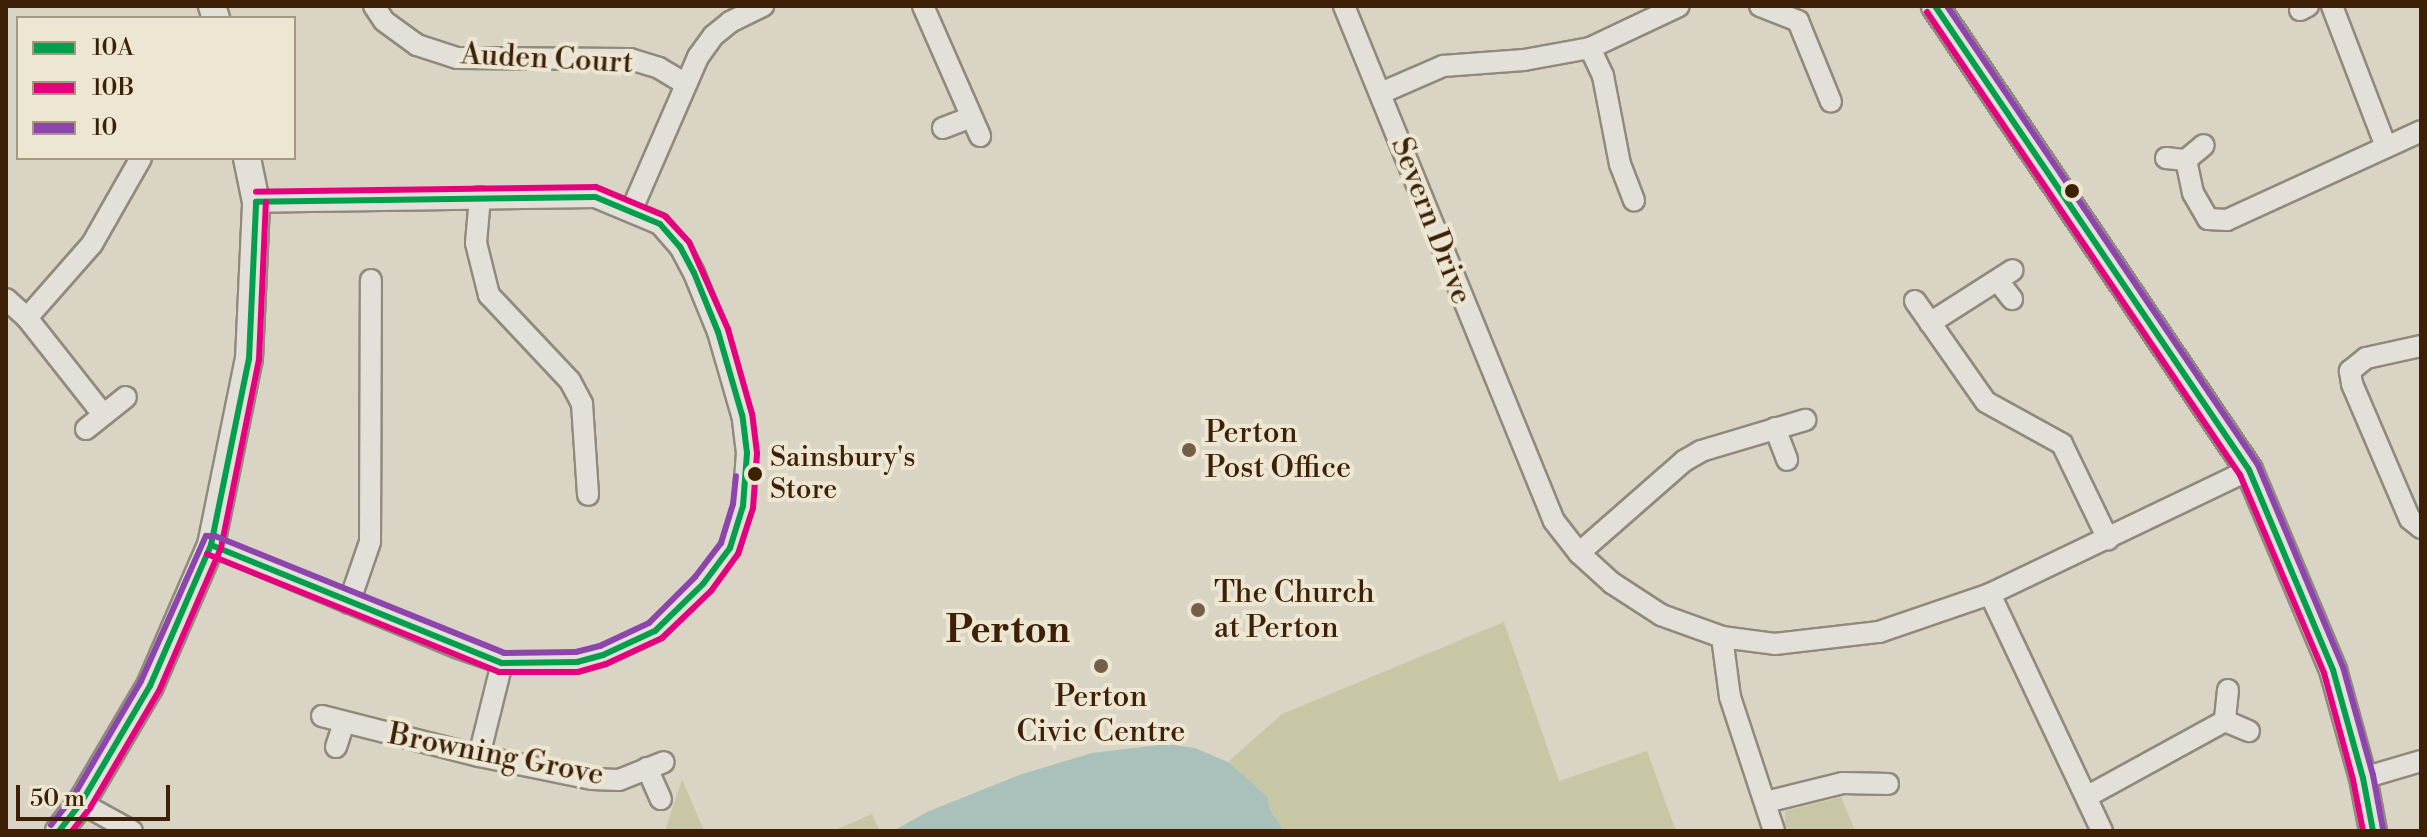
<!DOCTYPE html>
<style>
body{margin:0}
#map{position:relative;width:2427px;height:837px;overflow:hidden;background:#d9d4c4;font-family:"Libre Bodoni",serif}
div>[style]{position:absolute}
.green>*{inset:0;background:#c8c7a5}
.water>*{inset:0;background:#a9c1ba}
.roads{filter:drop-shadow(2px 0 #908a7d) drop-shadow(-2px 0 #908a7d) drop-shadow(0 2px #908a7d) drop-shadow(0 -2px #908a7d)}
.minor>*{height:20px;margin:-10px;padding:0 10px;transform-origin:10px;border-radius:10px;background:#e2e0d8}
.tertiary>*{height:26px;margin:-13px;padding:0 13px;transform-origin:13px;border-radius:13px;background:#e2e0d8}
.bus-1>*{height:6px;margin:-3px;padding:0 3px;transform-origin:3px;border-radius:3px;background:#039f4d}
.bus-2>*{height:6px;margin:-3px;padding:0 3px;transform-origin:3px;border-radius:3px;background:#e5007d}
.bus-3>*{height:6px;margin:-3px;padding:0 3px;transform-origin:3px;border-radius:3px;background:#8e44ad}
.dots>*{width:22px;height:22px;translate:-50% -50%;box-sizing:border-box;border:4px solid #ece6d3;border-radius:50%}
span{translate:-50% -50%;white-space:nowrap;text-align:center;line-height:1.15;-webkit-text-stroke:8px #ece6d3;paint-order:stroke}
.bus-label{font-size:28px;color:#3d2005}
.left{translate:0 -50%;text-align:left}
.street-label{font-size:30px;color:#3d2005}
.poi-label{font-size:30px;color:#3d2005}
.district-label{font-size:38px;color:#3d2005;font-weight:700}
.frame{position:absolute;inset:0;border:8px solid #3d2005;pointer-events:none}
.legend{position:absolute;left:16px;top:16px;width:280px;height:144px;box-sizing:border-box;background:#ece6d3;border:2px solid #a69781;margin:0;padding:10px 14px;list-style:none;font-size:24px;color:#3d2005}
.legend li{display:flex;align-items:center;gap:16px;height:40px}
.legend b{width:40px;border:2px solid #a69781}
.scale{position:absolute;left:16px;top:785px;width:154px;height:36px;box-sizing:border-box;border:4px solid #3d2005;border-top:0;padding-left:10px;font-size:24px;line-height:28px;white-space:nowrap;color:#3d2005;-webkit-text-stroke:6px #ece6d3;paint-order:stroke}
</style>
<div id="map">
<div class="green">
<div style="clip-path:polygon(1504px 622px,1559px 781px,1647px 751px,1676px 831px,1284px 831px,1269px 808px,1268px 797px,1228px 762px,1282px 714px)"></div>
<div style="clip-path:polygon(682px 779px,704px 831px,665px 831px)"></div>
<div style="clip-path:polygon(1841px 797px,1855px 831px,1785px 831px,1785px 811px)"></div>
<div style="clip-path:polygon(872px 814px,880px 831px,833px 831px)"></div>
</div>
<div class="water">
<div style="clip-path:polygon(1167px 744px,1195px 748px,1228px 762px,1268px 797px,1269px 808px,1284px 831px,893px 831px,927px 812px,1019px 775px,1092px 753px)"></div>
</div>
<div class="roads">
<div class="minor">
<div style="left:374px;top:6px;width:18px;rotate:56deg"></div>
<div style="left:384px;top:21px;width:41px;rotate:36deg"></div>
<div style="left:417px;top:45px;width:42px;rotate:18deg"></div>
<div style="left:457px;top:58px;width:173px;rotate:0.3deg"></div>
<div style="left:630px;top:59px;width:30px;rotate:17deg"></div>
<div style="left:659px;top:68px;width:29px;rotate:31deg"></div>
<div style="left:923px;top:6px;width:142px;rotate:66.3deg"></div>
<div style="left:1344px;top:6px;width:556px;rotate:67.82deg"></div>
<div style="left:1554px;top:521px;width:41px;rotate:52deg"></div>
<div style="left:1579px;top:553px;width:45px;rotate:42.3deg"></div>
<div style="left:1612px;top:583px;width:59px;rotate:33.1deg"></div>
<div style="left:1661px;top:615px;width:65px;rotate:19.8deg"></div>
<div style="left:1722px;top:637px;width:53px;rotate:7.5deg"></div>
<div style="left:1775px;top:644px;width:105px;rotate:-6.6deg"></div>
<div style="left:1879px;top:632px;width:117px;rotate:-18.9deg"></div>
<div style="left:1990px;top:594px;width:287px;rotate:-25.6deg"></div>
<div style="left:1760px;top:6px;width:41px;rotate:21.5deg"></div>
<div style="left:1798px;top:21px;width:87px;rotate:67.8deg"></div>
<div style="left:2332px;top:6px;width:151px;rotate:69deg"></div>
<div style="left:2300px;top:10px;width:9px;rotate:-27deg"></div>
<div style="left:1590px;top:48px;width:31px;rotate:65deg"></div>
<div style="left:1603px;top:76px;width:90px;rotate:79.1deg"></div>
<div style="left:1620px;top:164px;width:39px;rotate:69deg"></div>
<div style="left:1381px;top:93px;width:68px;rotate:-23.5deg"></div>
<div style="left:1443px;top:66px;width:81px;rotate:-4.2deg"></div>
<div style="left:1524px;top:60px;width:67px;rotate:-10.3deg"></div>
<div style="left:1590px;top:48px;width:98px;rotate:-25.3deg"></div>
<div style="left:943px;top:128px;width:30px;rotate:-21deg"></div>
<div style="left:2166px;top:158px;width:20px;rotate:6deg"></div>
<div style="left:2186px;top:160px;width:23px;rotate:-40deg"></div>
<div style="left:2186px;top:160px;width:34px;rotate:78deg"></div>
<div style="left:2193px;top:193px;width:30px;rotate:60deg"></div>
<div style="left:2208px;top:219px;width:19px;rotate:3deg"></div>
<div style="left:2227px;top:220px;width:213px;rotate:-24.6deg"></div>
<div style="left:480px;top:197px;width:46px;rotate:95deg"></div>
<div style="left:476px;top:243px;width:54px;rotate:76deg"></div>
<div style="left:489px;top:295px;width:118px;rotate:46.7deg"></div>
<div style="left:570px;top:381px;width:26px;rotate:62deg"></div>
<div style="left:582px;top:404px;width:91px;rotate:86.2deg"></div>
<div style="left:632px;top:209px;width:166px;rotate:-66.5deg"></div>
<div style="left:698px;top:57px;width:26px;rotate:-54deg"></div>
<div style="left:713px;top:36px;width:22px;rotate:-39deg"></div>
<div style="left:730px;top:22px;width:37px;rotate:-26deg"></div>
<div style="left:1998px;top:281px;width:23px;rotate:52deg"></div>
<div style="left:6px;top:299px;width:28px;rotate:42deg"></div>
<div style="left:27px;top:318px;width:121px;rotate:51.7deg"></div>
<div style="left:1915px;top:301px;width:123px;rotate:54.9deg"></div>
<div style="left:1986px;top:402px;width:87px;rotate:28.9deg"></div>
<div style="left:2062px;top:444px;width:106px;rotate:64.2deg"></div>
<div style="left:27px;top:318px;width:98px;rotate:-48.7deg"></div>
<div style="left:92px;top:244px;width:99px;rotate:-60.3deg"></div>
<div style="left:1930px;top:323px;width:98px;rotate:-32.6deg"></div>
<div style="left:2421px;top:346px;width:56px;rotate:167.7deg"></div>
<div style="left:2366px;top:358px;width:21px;rotate:141deg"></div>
<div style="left:2350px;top:371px;width:13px;rotate:81deg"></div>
<div style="left:2352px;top:384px;width:147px;rotate:66.8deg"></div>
<div style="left:2410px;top:519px;width:14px;rotate:39deg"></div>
<div style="left:1775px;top:428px;width:34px;rotate:69deg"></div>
<div style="left:86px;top:429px;width:51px;rotate:-38.7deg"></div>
<div style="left:211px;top:545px;width:265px;rotate:22.6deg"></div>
<div style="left:456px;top:647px;width:49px;rotate:19.2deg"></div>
<div style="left:502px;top:663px;width:75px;rotate:-0.8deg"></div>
<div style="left:577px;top:662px;width:27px;rotate:-15deg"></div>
<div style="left:603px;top:655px;width:57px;rotate:-24.8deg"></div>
<div style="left:655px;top:631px;width:67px;rotate:-44.4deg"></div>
<div style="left:703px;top:584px;width:45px;rotate:-53.1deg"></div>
<div style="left:730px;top:548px;width:44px;rotate:-72.8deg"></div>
<div style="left:743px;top:506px;width:53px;rotate:-85.7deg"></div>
<div style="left:747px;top:453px;width:38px;rotate:-97deg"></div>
<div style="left:742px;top:415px;width:86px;rotate:-106.1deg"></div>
<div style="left:718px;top:332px;width:64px;rotate:-112.1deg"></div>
<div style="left:694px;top:273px;width:30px;rotate:-118deg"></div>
<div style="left:680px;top:247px;width:30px;rotate:-131deg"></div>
<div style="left:660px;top:224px;width:70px;rotate:-157.4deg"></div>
<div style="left:595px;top:197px;width:339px;rotate:179.2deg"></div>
<div style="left:1579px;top:553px;width:140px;rotate:-41.2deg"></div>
<div style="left:1684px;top:461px;width:20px;rotate:-30deg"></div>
<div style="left:1701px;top:451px;width:109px;rotate:-16.6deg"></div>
<div style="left:1990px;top:594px;width:262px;rotate:64.7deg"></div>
<div style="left:349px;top:603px;width:65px;rotate:-71deg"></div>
<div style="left:370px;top:542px;width:262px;rotate:-89.8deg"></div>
<div style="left:1722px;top:637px;width:61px;rotate:82.4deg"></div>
<div style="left:1730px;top:697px;width:141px;rotate:71.8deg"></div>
<div style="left:2228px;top:690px;width:31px;rotate:96deg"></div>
<div style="left:2225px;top:721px;width:26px;rotate:23deg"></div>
<div style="left:322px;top:716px;width:162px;rotate:14.3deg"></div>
<div style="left:479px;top:756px;width:115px;rotate:11.5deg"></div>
<div style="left:592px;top:779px;width:27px;rotate:2deg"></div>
<div style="left:619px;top:780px;width:48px;rotate:-21.8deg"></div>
<div style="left:336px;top:747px;width:25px;rotate:-72deg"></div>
<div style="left:479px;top:756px;width:96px;rotate:-76.1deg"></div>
<div style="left:647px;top:768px;width:34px;rotate:66deg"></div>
<div style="left:2363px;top:778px;width:60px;rotate:-16.3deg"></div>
<div style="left:2088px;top:796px;width:156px;rotate:-28.7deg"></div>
<div style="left:1766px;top:802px;width:79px;rotate:-13.9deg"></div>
<div style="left:1843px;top:783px;width:45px;rotate:1.3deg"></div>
<div style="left:81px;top:803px;width:58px;rotate:28.8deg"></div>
</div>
<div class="tertiary">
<div style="left:212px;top:6px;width:13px;rotate:72deg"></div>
<div style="left:1935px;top:6px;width:560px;rotate:55.91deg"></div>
<div style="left:2249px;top:470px;width:217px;rotate:67.2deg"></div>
<div style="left:2333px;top:670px;width:112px;rotate:74.5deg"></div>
<div style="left:2363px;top:778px;width:54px;rotate:79.3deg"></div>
<div style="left:59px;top:831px;width:36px;rotate:-52deg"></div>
<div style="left:81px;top:803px;width:136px;rotate:-59.5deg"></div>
<div style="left:150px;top:686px;width:154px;rotate:-66.6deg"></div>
<div style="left:211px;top:545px;width:190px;rotate:-78.5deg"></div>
<div style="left:249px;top:359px;width:157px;rotate:-87.4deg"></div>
<div style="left:256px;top:202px;width:45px;rotate:-101.6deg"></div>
</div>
</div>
<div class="bus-1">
<div style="left:1935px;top:6px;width:560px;rotate:55.91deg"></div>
<div style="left:2249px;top:470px;width:217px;rotate:67.2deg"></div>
<div style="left:2333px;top:670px;width:112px;rotate:74.5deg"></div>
<div style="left:2363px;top:778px;width:54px;rotate:79.3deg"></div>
<div style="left:211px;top:545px;width:314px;rotate:22.1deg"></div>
<div style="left:502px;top:663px;width:75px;rotate:-0.8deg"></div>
<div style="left:577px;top:662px;width:27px;rotate:-15deg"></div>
<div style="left:603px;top:655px;width:57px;rotate:-24.8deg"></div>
<div style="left:655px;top:631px;width:67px;rotate:-44.4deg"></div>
<div style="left:703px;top:584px;width:45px;rotate:-53.1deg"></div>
<div style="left:730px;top:548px;width:44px;rotate:-72.8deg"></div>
<div style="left:743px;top:506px;width:53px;rotate:-85.7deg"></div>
<div style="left:747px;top:453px;width:38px;rotate:-97deg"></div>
<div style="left:742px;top:415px;width:86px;rotate:-106.1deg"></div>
<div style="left:718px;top:332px;width:64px;rotate:-112.1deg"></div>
<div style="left:694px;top:273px;width:30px;rotate:-118deg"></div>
<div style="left:680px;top:247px;width:30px;rotate:-131deg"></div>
<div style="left:660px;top:224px;width:70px;rotate:-157.4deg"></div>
<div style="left:595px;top:197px;width:339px;rotate:179.2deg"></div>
<div style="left:59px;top:831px;width:36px;rotate:-52deg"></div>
<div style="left:81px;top:803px;width:136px;rotate:-59.5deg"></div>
<div style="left:150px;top:686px;width:154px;rotate:-66.6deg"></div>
<div style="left:211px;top:545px;width:190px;rotate:-78.5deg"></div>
<div style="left:249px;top:359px;width:157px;rotate:-87.4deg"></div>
</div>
<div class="bus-2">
<div style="left:1927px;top:12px;width:559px;rotate:55.94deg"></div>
<div style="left:2240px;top:475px;width:215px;rotate:67deg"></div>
<div style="left:2324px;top:673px;width:111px;rotate:74.8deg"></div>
<div style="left:2353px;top:780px;width:52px;rotate:78.9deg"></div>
<div style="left:207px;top:554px;width:315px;rotate:22deg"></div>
<div style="left:499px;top:672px;width:79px"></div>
<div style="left:578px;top:672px;width:29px;rotate:-16deg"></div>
<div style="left:606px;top:664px;width:62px;rotate:-24.9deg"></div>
<div style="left:662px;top:638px;width:68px;rotate:-43.8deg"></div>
<div style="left:711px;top:591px;width:46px;rotate:-53.9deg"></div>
<div style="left:738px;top:554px;width:48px;rotate:-71.9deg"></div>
<div style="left:753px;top:508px;width:55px;rotate:-85.8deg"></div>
<div style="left:757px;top:453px;width:39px;rotate:-97deg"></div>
<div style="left:752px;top:414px;width:88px;rotate:-105.8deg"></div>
<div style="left:728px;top:329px;width:95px;rotate:-114.1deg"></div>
<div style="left:689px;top:242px;width:35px;rotate:-133deg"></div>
<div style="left:665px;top:216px;width:75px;rotate:-157.2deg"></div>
<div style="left:596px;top:187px;width:340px;rotate:179.2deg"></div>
<div style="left:72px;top:831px;width:29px;rotate:-52deg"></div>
<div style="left:90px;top:808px;width:136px;rotate:-59.5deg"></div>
<div style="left:159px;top:691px;width:156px;rotate:-66.6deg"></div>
<div style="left:221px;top:548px;width:192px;rotate:-78.6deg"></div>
<div style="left:259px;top:360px;width:158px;rotate:-87.5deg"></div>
</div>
<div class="bus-3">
<div style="left:1947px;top:6px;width:554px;rotate:55.88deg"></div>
<div style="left:2258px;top:465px;width:219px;rotate:67.2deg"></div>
<div style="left:2343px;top:667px;width:112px;rotate:74.5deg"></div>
<div style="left:2373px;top:775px;width:55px;rotate:79.5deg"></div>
<div style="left:51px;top:825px;width:36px;rotate:-52deg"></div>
<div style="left:73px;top:797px;width:134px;rotate:-59.6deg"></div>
<div style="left:141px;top:681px;width:159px;rotate:-65.9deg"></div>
<div style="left:206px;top:536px;width:9px"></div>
<div style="left:215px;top:536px;width:312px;rotate:22deg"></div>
<div style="left:504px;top:653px;width:72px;rotate:-0.8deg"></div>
<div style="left:576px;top:652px;width:25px;rotate:-14deg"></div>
<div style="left:600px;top:646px;width:54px;rotate:-25.1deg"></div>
<div style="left:649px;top:623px;width:65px;rotate:-45deg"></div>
<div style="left:695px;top:577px;width:43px;rotate:-52.6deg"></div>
<div style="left:721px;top:543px;width:41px;rotate:-72.9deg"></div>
<div style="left:733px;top:504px;width:28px;rotate:-84deg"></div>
</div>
<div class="dots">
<div style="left:2072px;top:191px;background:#3d2005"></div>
<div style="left:1189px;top:450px;background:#745f48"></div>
<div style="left:755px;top:474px;background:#3d2005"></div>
<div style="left:1198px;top:610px;background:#745f48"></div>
<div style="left:1101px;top:666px;background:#745f48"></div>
</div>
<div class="bus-label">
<span class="left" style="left:770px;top:474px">Sainsbury's<br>Store</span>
</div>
<div class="street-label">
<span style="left:547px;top:59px;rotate:3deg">Auden Court</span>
<span style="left:1431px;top:221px;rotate:69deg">Severn Drive</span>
<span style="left:496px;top:755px;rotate:11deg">Browning Grove</span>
</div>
<div class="poi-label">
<span class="left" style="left:1205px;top:450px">Perton<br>Post Office</span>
<span class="left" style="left:1214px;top:610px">The Church<br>at Perton</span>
<span style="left:1101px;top:714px">Perton<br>Civic Centre</span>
</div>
<div class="district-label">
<span style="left:1008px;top:631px">Perton</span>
</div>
<div class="frame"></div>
<ul class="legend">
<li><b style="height:10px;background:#039f4d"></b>10A</li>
<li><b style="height:10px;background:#e5007d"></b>10B</li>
<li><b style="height:10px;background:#8e44ad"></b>10</li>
</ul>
<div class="scale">50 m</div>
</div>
